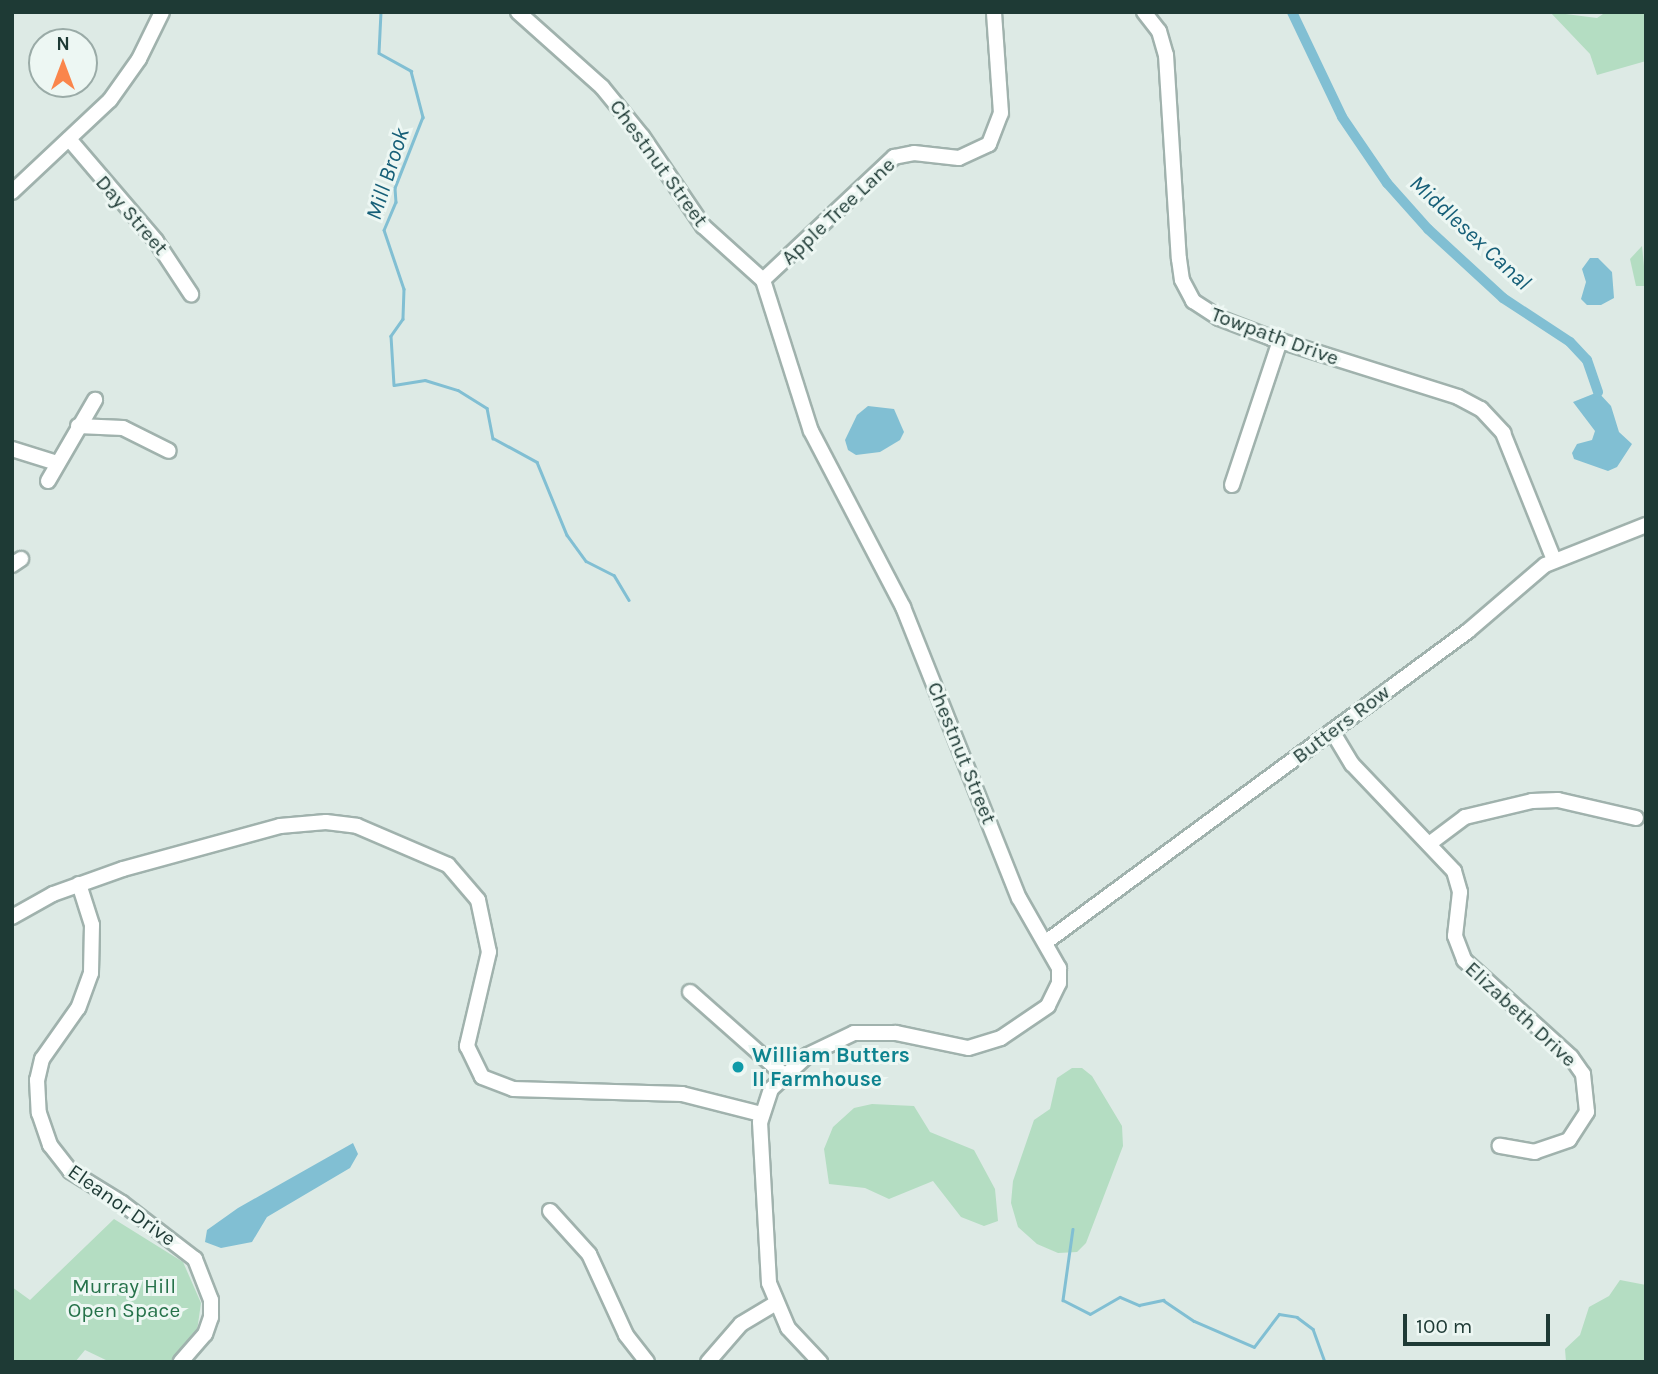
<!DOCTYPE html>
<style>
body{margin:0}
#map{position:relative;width:1658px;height:1374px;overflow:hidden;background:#ddeae5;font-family:Karla,sans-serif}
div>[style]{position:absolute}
.green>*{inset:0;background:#b4ddc2}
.water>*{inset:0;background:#81bfd3}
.stream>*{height:2.5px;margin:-1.25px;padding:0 1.25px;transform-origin:1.25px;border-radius:1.25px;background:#81bfd3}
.canal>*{height:10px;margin:-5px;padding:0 5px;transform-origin:5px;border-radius:5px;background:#81bfd3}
.roads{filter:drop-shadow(2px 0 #a0b2ad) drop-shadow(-2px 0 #a0b2ad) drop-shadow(0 2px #a0b2ad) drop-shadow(0 -2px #a0b2ad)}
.minor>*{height:14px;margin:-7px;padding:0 7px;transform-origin:7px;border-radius:7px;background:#fff}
.dots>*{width:19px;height:19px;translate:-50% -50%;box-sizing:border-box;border:4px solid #edf7f3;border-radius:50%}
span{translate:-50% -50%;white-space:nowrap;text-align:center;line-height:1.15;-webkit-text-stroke:6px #edf7f3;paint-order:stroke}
.street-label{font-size:21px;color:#1e3a35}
.culture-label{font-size:21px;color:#0d838f;font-weight:700}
.left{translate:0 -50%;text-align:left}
.park-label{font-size:21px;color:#26724a}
.water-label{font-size:23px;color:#165f78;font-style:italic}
.frame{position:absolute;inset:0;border:14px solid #1e3a35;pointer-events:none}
.north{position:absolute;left:28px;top:28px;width:70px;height:70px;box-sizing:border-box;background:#edf7f3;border:2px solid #9aaba7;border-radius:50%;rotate:0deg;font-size:19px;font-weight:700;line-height:28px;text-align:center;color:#1e3a35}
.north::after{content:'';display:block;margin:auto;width:24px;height:32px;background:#fa854b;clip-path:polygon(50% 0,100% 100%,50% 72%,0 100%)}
.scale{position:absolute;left:1403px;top:1314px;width:147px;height:32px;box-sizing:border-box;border:4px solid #1e3a35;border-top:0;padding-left:9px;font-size:21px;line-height:24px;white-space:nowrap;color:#1e3a35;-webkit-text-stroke:5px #edf7f3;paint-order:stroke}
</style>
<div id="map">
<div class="green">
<div style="clip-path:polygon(1550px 12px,1597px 18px,1606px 12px,1646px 12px,1646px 61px,1597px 75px,1590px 54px)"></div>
<div style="clip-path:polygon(1642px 246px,1646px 286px,1636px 286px,1630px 259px)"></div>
<div style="clip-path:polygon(1072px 1068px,1082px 1068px,1092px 1076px,1122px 1126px,1123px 1146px,1086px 1243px,1077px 1252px,1058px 1253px,1037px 1244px,1018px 1227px,1011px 1203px,1013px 1181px,1034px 1120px,1050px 1109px,1057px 1078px)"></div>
<div style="clip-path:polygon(872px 1104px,914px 1106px,930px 1132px,974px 1150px,995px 1189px,998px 1221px,984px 1226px,961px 1217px,933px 1181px,889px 1199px,865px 1188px,829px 1184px,824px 1149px,833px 1127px,854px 1108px)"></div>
<div style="clip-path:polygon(114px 1219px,183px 1262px,201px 1303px,197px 1331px,171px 1362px,110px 1362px,85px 1350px,75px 1362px,12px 1362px,12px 1287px,30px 1300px)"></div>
<div style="clip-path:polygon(1620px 1280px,1646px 1285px,1646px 1362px,1566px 1362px,1565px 1349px,1580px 1335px,1589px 1307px,1609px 1296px)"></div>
</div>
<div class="water">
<div style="clip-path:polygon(1590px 258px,1598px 258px,1612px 272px,1614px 298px,1601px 305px,1587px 305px,1581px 299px,1586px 282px,1582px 269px)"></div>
<div style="clip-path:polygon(1598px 392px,1611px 406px,1619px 432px,1632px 444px,1617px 467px,1608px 471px,1574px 459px,1572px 453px,1577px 444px,1592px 440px,1595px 431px,1573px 402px)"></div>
<div style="clip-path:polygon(868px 406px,894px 409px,904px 432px,900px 440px,880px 452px,856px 455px,848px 450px,845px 440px,857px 415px)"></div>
<div style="clip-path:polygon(353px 1143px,358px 1154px,350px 1168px,267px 1217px,252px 1242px,221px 1248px,205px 1242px,207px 1230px,238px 1208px)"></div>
</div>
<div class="stream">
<div style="left:381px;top:12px;width:41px;rotate:92.8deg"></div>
<div style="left:379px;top:53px;width:37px;rotate:29deg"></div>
<div style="left:411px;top:71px;width:48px;rotate:75.4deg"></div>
<div style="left:423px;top:117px;width:76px;rotate:111.5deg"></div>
<div style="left:395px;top:188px;width:14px;rotate:86deg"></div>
<div style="left:396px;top:202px;width:30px;rotate:113deg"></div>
<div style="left:384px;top:230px;width:62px;rotate:71.3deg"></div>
<div style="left:404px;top:289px;width:30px;rotate:92deg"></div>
<div style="left:403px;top:319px;width:21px;rotate:125deg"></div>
<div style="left:391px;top:336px;width:49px;rotate:86.5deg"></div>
<div style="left:394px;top:385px;width:31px;rotate:-9deg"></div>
<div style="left:425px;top:380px;width:34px;rotate:17deg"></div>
<div style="left:458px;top:390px;width:34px;rotate:32deg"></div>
<div style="left:487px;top:408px;width:31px;rotate:79deg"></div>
<div style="left:493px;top:438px;width:50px;rotate:28.6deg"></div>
<div style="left:537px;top:462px;width:79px;rotate:67.7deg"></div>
<div style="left:567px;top:535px;width:32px;rotate:54deg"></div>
<div style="left:586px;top:561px;width:31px;rotate:27deg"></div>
<div style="left:614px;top:575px;width:29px;rotate:59deg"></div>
<div style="left:1073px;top:1229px;width:72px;rotate:98deg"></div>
<div style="left:1063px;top:1300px;width:30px;rotate:27deg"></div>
<div style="left:1090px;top:1314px;width:34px;rotate:-30deg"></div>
<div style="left:1120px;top:1297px;width:21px;rotate:23deg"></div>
<div style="left:1139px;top:1305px;width:25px;rotate:-12deg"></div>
<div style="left:1163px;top:1300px;width:37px;rotate:34deg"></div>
<div style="left:1194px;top:1321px;width:65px;rotate:23.4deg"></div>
<div style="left:1254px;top:1347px;width:41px;rotate:-52.9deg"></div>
<div style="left:1279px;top:1314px;width:18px;rotate:9deg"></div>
<div style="left:1297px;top:1317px;width:20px;rotate:37deg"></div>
<div style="left:1313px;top:1329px;width:35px;rotate:70deg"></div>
</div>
<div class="canal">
<div style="left:1292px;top:12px;width:116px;rotate:64.5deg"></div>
<div style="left:1342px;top:117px;width:80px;rotate:55.7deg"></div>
<div style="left:1387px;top:183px;width:62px;rotate:48.3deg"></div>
<div style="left:1428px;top:229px;width:102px;rotate:42.6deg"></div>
<div style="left:1503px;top:298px;width:80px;rotate:33.3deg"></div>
<div style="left:1570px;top:342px;width:25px;rotate:47deg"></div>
<div style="left:1587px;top:360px;width:34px;rotate:71deg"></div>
</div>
<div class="roads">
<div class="minor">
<div style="left:518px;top:12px;width:113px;rotate:41.8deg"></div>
<div style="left:602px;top:87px;width:63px;rotate:50.8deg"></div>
<div style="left:642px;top:136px;width:109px;rotate:55.9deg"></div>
<div style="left:703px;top:226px;width:81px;rotate:42deg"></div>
<div style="left:763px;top:280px;width:158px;rotate:72.4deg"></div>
<div style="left:811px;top:431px;width:199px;rotate:62.4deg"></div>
<div style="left:903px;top:607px;width:313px;rotate:68.3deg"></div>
<div style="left:1019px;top:898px;width:81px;rotate:60.3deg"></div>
<div style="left:1059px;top:968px;width:15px;rotate:90deg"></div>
<div style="left:1059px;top:983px;width:25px;rotate:116deg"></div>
<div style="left:1048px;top:1006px;width:57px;rotate:145.8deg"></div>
<div style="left:1001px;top:1038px;width:34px;rotate:163deg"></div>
<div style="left:968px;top:1048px;width:74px;rotate:-168.2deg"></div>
<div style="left:896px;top:1033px;width:42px;rotate:180deg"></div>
<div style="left:854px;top:1033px;width:51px;rotate:154.4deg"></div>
<div style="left:808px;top:1055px;width:50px;rotate:137.4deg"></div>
<div style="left:771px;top:1089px;width:35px;rotate:108deg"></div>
<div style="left:760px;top:1122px;width:161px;rotate:86.8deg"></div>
<div style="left:769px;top:1283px;width:49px;rotate:67.1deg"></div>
<div style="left:788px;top:1328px;width:47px;rotate:46.7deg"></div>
<div style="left:1144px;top:12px;width:24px;rotate:52deg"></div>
<div style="left:1159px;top:31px;width:25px;rotate:74deg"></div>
<div style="left:1166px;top:55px;width:204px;rotate:86.4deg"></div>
<div style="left:1179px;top:259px;width:21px;rotate:82deg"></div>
<div style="left:1182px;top:280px;width:24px;rotate:62deg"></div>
<div style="left:1193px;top:301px;width:31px;rotate:33deg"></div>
<div style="left:1219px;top:318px;width:56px;rotate:21deg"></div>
<div style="left:1271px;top:338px;width:196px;rotate:17.5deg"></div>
<div style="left:1458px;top:397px;width:26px;rotate:28deg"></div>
<div style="left:1481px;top:409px;width:33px;rotate:47deg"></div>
<div style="left:1503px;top:433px;width:137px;rotate:68.1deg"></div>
<div style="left:69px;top:139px;width:134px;rotate:49.5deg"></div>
<div style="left:156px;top:241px;width:64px;rotate:56.6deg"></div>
<div style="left:12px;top:192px;width:134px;rotate:-43.2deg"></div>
<div style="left:110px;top:100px;width:50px;rotate:-54.7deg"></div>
<div style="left:139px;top:59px;width:52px;rotate:-63.9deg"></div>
<div style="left:763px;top:280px;width:180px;rotate:-43.2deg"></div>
<div style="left:894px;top:157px;width:20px;rotate:-11deg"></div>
<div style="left:914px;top:153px;width:45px;rotate:6.3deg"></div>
<div style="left:959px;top:158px;width:33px;rotate:-25deg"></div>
<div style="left:989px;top:144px;width:33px;rotate:-69deg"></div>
<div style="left:1001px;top:113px;width:101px;rotate:-94deg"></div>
<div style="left:78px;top:426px;width:45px;rotate:2.5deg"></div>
<div style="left:123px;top:428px;width:51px;rotate:26.6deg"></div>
<div style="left:12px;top:449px;width:47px;rotate:17.3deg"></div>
<div style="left:48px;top:481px;width:94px;rotate:-59.9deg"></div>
<div style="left:1232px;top:485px;width:152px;rotate:-71.6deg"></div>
<div style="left:12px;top:565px;width:11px;rotate:-34deg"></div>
<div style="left:1332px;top:731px;width:39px;rotate:59deg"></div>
<div style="left:1352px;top:764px;width:148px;rotate:46.4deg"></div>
<div style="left:1454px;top:871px;width:22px;rotate:74deg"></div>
<div style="left:1460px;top:892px;width:44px;rotate:96.5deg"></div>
<div style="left:1455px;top:936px;width:26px;rotate:69deg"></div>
<div style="left:1464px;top:960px;width:144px;rotate:42.2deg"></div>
<div style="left:1571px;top:1057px;width:21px;rotate:55deg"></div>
<div style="left:1583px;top:1074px;width:38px;rotate:84deg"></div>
<div style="left:1587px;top:1112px;width:33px;rotate:123deg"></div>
<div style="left:1569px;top:1140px;width:36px;rotate:161deg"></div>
<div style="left:1535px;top:1152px;width:36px;rotate:-170deg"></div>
<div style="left:1429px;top:844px;width:45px;rotate:-36.9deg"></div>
<div style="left:1465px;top:817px;width:69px;rotate:-13.4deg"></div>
<div style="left:1532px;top:801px;width:26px;rotate:-2deg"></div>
<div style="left:1558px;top:800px;width:80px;rotate:13deg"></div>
<div style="left:79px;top:884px;width:43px;rotate:72.4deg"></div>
<div style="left:92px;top:925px;width:48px;rotate:91.2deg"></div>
<div style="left:91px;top:973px;width:37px;rotate:110deg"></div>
<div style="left:78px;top:1008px;width:62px;rotate:125.2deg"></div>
<div style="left:42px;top:1059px;width:22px;rotate:103deg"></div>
<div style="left:37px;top:1080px;width:33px;rotate:87deg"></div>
<div style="left:39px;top:1113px;width:34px;rotate:71deg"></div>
<div style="left:50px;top:1145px;width:33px;rotate:52deg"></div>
<div style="left:70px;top:1171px;width:61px;rotate:31.6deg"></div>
<div style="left:122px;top:1203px;width:92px;rotate:37.5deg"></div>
<div style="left:195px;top:1259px;width:44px;rotate:68.7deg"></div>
<div style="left:211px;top:1300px;width:17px;rotate:90deg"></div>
<div style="left:211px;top:1317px;width:18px;rotate:109deg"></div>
<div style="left:205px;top:1334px;width:37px;rotate:131deg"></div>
<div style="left:12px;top:917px;width:47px;rotate:-29.3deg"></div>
<div style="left:53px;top:894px;width:74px;rotate:-19.7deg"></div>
<div style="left:123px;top:869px;width:163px;rotate:-15.3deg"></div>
<div style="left:280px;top:826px;width:46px;rotate:-5deg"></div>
<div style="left:326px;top:822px;width:31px;rotate:7deg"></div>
<div style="left:357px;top:826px;width:99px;rotate:23.2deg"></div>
<div style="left:448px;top:865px;width:46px;rotate:49.4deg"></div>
<div style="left:478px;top:900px;width:53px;rotate:78.1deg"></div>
<div style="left:489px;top:952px;width:97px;rotate:103.2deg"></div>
<div style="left:467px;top:1046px;width:34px;rotate:64deg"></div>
<div style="left:482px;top:1077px;width:33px;rotate:21deg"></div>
<div style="left:513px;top:1089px;width:169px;rotate:1.7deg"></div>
<div style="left:682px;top:1094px;width:81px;rotate:14.2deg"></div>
<div style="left:1046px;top:942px;width:524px;rotate:-36.39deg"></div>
<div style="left:1468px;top:631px;width:101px;rotate:-40.6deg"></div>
<div style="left:1545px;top:565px;width:109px;rotate:-21.6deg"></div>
<div style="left:690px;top:992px;width:124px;rotate:41.4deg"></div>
<div style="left:550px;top:1211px;width:58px;rotate:47.8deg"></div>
<div style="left:589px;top:1254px;width:89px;rotate:65.4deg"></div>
<div style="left:626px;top:1335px;width:34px;rotate:52deg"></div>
<div style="left:708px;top:1362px;width:50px;rotate:-49deg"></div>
<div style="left:741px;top:1324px;width:39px;rotate:-31deg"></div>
</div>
</div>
<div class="dots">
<div style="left:738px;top:1067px;background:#0f9aa8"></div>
</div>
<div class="street-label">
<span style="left:659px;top:163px;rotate:54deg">Chestnut Street</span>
<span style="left:838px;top:211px;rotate:-43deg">Apple Tree Lane</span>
<span style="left:132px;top:215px;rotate:49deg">Day Street</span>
<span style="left:1275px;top:336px;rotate:20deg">Towpath Drive</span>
<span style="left:1341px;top:724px;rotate:-37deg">Butters Row</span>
<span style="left:962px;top:753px;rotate:68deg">Chestnut Street</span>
<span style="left:1521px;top:1014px;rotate:43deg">Elizabeth Drive</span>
<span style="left:122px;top:1205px;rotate:35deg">Eleanor Drive</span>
</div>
<div class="culture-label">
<span class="left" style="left:752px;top:1067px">William Butters<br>II Farmhouse</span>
</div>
<div class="park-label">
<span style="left:124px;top:1298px">Murray Hill<br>Open Space</span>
</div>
<div class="water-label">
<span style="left:388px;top:174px;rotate:-72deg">Mill Brook</span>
<span style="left:1470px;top:233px;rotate:43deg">Middlesex Canal</span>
</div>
<div class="frame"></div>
<div class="north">N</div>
<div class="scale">100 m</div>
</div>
